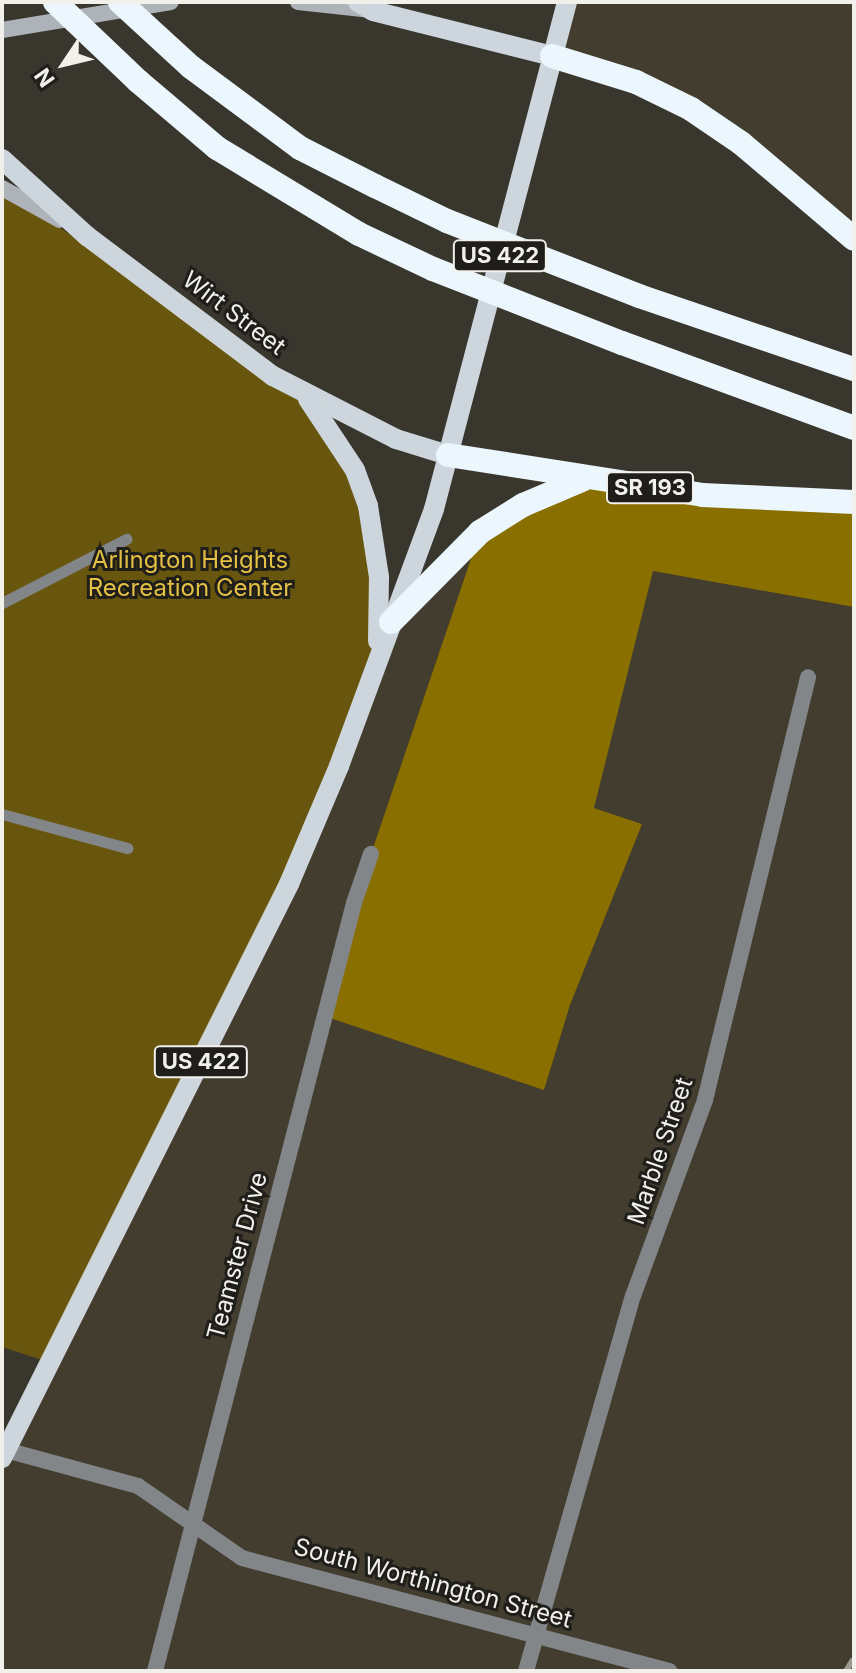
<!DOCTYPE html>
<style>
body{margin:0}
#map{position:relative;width:856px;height:1673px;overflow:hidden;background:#39362e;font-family:Inter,sans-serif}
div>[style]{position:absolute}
.built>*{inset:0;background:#423d2e}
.green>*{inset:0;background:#69560e}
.forest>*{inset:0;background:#896f00}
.lane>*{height:11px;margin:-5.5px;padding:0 5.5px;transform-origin:5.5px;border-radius:5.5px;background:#828689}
.street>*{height:16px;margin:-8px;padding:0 8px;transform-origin:8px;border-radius:8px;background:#828689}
.secondary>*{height:16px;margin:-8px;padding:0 8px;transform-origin:8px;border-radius:8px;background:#adb3b8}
.primary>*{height:20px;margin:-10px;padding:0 10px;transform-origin:10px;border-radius:10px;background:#cdd6dc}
.highway>*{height:24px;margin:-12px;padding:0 12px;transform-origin:12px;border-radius:12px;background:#ebf6fd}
.rail>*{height:6px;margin-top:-3px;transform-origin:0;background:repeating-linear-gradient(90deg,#9c9993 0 14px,transparent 0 28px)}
.highway-bridge>*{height:24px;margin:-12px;padding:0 12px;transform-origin:12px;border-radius:12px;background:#ebf6fd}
span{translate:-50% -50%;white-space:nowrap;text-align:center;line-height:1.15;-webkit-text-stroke:6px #1f1e1a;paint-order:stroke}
.shield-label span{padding:2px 6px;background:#1f1e1a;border:2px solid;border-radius:6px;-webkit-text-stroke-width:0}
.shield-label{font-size:22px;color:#f2f0eb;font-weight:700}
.street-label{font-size:24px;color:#f2f0eb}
.park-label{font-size:24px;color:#e3bf43}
.frame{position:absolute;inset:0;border:4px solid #f2f0eb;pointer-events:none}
.north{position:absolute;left:24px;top:24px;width:80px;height:80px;-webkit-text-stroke:6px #1f1e1a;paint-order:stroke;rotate:235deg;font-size:22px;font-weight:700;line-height:32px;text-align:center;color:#f2f0eb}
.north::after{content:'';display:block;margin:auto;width:28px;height:36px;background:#f2f0eb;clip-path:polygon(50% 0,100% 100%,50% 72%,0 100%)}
</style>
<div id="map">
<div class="built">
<div style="clip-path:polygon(567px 2px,854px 2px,854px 239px,741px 143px,552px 56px)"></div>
<div style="clip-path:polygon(480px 532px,371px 854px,544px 1090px,570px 1005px,641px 823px,594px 808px,653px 571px,854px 607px,854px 1660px,848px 1671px,2px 1671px,2px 1458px,378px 657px)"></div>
</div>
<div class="green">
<div style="clip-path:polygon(2px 188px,305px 396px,368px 506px,378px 657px,339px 766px,51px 1363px,2px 1347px)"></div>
</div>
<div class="forest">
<div style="clip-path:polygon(585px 480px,854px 502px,854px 607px,653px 571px,594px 808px,642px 824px,570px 1005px,544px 1090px,324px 1016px,371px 854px,480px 532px)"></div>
</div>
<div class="lane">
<div style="left:2px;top:603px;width:140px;rotate:-27.3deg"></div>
<div style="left:2px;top:814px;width:130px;rotate:15.2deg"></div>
</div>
<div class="street">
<div style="left:2px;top:1449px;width:141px;rotate:15.2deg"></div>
<div style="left:138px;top:1486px;width:126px;rotate:34.7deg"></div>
<div style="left:242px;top:1558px;width:442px;rotate:14.8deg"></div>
<div style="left:155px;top:1671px;width:793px;rotate:-75.47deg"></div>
<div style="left:354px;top:903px;width:52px;rotate:-70.9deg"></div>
<div style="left:526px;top:1671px;width:390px;rotate:-74.1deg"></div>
<div style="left:633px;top:1296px;width:209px;rotate:-69.8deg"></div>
<div style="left:705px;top:1100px;width:435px;rotate:-76.3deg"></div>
</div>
<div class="secondary">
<div style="left:298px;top:2px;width:74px;rotate:6.2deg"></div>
<div style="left:2px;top:30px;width:171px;rotate:-9.4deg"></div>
<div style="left:2px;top:188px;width:66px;rotate:28.9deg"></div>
</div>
<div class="primary">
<div style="left:358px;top:2px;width:17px;rotate:31deg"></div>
<div style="left:373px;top:11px;width:185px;rotate:14.1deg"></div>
<div style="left:2px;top:159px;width:115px;rotate:42.2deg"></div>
<div style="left:87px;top:236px;width:233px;rotate:37deg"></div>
<div style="left:273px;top:376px;width:138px;rotate:27.1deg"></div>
<div style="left:396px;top:439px;width:54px;rotate:17.1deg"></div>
<div style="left:308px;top:399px;width:85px;rotate:56.5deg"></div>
<div style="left:355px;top:470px;width:38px;rotate:70deg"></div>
<div style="left:368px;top:506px;width:72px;rotate:81.2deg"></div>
<div style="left:379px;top:577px;width:64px;rotate:90.9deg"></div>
<div style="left:2px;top:1458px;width:642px;rotate:-63.43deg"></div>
<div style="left:289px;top:884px;width:128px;rotate:-67deg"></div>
<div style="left:339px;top:766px;width:274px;rotate:-69.7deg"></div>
<div style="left:434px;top:509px;width:524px;rotate:-75.3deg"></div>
</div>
<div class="highway">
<div style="left:552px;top:56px;width:88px;rotate:17.2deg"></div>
<div style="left:636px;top:82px;width:61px;rotate:26.1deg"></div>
<div style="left:691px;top:109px;width:60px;rotate:34.2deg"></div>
<div style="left:741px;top:143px;width:148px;rotate:40.3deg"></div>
<div style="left:191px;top:67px;width:136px;rotate:36.6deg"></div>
<div style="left:300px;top:148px;width:84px;rotate:26.9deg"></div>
<div style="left:138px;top:81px;width:104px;rotate:40.3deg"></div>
<div style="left:217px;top:148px;width:166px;rotate:31.2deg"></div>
<div style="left:639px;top:296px;width:227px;rotate:18.8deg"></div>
<div style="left:622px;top:343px;width:247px;rotate:20.1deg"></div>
<div style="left:448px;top:455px;width:257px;rotate:8.9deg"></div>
<div style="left:702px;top:495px;width:152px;rotate:2.6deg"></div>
<div style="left:391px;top:622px;width:127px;rotate:-45.3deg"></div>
<div style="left:480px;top:532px;width:51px;rotate:-32.1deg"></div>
<div style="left:523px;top:505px;width:64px;rotate:-23deg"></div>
</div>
<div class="rail">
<div style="left:846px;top:1671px;width:15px;rotate:-58deg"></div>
</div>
<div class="highway-bridge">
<div style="left:55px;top:2px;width:115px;rotate:43.6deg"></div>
<div style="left:120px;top:2px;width:96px;rotate:42.5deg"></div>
<div style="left:375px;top:186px;width:80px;rotate:25.9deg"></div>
<div style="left:447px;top:221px;width:206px;rotate:21.3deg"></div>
<div style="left:359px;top:234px;width:82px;rotate:25.3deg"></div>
<div style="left:433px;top:269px;width:203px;rotate:21.4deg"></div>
</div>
<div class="shield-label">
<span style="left:500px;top:256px">US 422</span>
<span style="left:650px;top:488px">SR 193</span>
<span style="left:201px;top:1062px">US 422</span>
</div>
<div class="street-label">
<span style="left:234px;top:313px;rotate:37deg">Wirt Street</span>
<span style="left:660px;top:1151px;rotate:-71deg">Marble Street</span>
<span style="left:237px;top:1256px;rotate:-75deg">Teamster Drive</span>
<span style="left:433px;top:1583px;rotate:15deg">South Worthington Street</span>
</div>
<div class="park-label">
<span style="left:190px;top:574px">Arlington Heights<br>Recreation Center</span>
</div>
<div class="frame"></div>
<div class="north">N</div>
</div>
